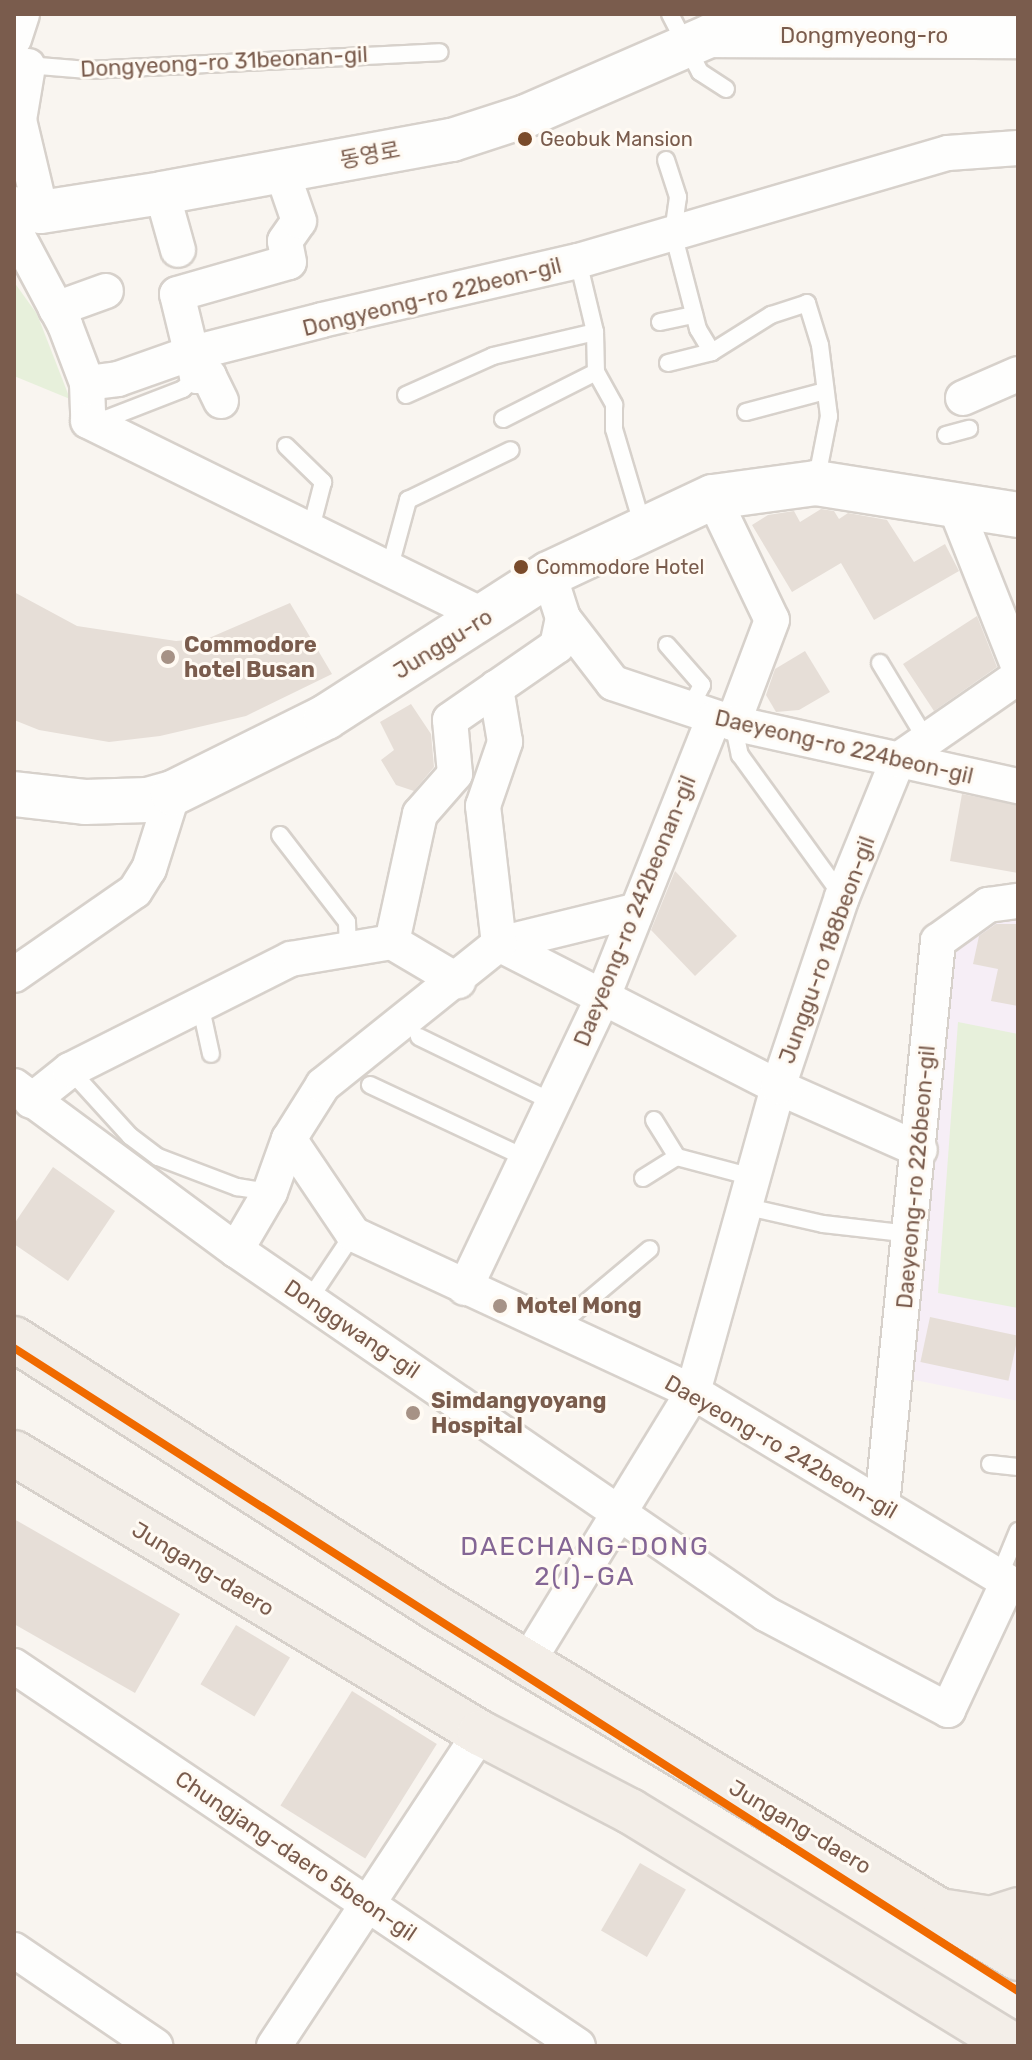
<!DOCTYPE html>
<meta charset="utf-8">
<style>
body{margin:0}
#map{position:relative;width:1032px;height:2060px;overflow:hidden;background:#f9f5f0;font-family:Rubik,"Noto Sans KR",sans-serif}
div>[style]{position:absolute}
.education>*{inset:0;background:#f6eef6}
.green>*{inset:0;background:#e7f0db}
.building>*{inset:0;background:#e6ded7;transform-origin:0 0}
.roads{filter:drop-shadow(2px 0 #d7d1cb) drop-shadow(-2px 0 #d7d1cb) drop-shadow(0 2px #d7d1cb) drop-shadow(0 -2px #d7d1cb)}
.service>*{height:16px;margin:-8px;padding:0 8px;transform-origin:8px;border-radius:8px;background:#fefefd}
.minor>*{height:34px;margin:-17px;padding:0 17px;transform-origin:17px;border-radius:17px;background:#fefefd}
.tertiary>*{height:42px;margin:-21px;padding:0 21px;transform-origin:21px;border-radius:21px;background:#fefefd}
.secondary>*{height:44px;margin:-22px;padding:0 22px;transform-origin:22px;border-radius:22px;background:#fefefd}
.primary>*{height:44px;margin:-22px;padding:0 22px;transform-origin:22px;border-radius:22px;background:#f3eee8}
.metro-1>*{height:8px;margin:-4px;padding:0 4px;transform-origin:4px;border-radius:4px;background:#f06a00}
.dots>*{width:22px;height:22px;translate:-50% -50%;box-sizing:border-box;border:4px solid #fffaf3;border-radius:50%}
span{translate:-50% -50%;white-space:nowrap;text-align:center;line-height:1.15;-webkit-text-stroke:6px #fffaf3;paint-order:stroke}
.bus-label{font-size:20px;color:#7a5c4d}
.left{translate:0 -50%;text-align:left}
.street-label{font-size:22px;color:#7a5c4d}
.poi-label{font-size:22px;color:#7a5c4d;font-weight:700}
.quarter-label{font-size:26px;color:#846695;letter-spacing:2px}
.frame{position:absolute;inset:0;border:16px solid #7a5c4d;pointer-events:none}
</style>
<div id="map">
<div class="education">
<div style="clip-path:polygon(1001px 905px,1018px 908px,1018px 1401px,905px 1378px,941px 951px)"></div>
</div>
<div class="green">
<div style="clip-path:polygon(14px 282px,37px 314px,70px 399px,14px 376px)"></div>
<div style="clip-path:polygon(958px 1022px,1018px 1034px,1018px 1308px,938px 1293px)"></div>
</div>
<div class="building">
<div style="clip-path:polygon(821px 509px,834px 511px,839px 519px,848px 513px,887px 520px,914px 562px,945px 544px,959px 571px,874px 620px,841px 563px,792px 592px,752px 525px,768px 515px,794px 511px,800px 522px)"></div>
<div style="clip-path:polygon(14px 592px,77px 626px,176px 641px,209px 638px,290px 603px,332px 674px,246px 716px,160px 736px,109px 742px,39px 730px,14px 720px)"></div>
<div style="clip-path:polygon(977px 616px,997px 667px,934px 711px,903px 664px)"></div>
<div style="clip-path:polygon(805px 651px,830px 692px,799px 710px,776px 712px,766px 695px,775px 669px)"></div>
<div style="clip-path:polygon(411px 704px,431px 734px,434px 767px,414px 791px,396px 785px,381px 760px,394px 750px,380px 722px)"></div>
<div style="clip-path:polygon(962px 794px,1018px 805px,1018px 873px,950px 861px)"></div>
<div style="clip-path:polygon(675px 871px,737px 936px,695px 976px,651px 930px)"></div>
<div style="clip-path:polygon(996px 924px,1018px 924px,1018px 1006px,991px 1001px,998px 969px,973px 964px,979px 936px)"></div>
<div style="clip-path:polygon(53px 1167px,115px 1211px,68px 1281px,14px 1244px,14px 1224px)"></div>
<div style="left:930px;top:1317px;width:90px;height:46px;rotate:12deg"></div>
<div style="clip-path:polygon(14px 1519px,180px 1614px,135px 1693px,14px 1624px)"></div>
<div style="left:236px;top:1625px;width:63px;height:69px;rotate:31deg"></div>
<div style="left:352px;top:1691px;width:100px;height:135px;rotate:32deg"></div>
<div style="left:640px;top:1863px;width:53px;height:78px;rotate:30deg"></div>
</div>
<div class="roads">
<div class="service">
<div style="left:670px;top:14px;width:65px;rotate:62.7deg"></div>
<div style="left:700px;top:72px;width:31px;rotate:33deg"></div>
<div style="left:27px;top:65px;width:61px;rotate:4.7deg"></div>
<div style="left:88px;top:70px;width:352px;rotate:-2.9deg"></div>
<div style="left:666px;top:160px;width:39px;rotate:72deg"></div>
<div style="left:678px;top:197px;width:36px;rotate:98deg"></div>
<div style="left:673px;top:233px;width:99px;rotate:75.4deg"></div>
<div style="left:698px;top:329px;width:27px;rotate:59deg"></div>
<div style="left:712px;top:352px;width:70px;rotate:-32.1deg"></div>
<div style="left:771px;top:315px;width:38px;rotate:-18deg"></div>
<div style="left:807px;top:303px;width:44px;rotate:72.8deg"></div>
<div style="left:820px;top:345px;width:72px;rotate:82.8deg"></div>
<div style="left:829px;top:416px;width:67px;rotate:101.1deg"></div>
<div style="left:578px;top:261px;width:73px;rotate:76.5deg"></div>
<div style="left:595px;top:332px;width:40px;rotate:88.6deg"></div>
<div style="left:596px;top:372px;width:38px;rotate:61deg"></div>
<div style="left:614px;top:405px;width:24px;rotate:90deg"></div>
<div style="left:614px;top:429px;width:102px;rotate:73.5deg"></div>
<div style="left:660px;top:322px;width:35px;rotate:-12deg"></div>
<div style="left:668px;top:363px;width:45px;rotate:-14deg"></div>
<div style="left:406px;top:395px;width:95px;rotate:-24.1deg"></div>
<div style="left:493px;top:356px;width:105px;rotate:-13.2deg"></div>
<div style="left:746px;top:412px;width:82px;rotate:-14.9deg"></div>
<div style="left:503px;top:419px;width:104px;rotate:-26.8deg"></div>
<div style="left:98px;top:422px;width:91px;rotate:-21.2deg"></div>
<div style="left:183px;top:389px;width:19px;rotate:-43deg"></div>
<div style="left:946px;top:435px;width:24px;rotate:-15deg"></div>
<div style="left:286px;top:446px;width:52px;rotate:44.2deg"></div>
<div style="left:323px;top:482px;width:48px;rotate:104.6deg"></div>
<div style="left:389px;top:570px;width:73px;rotate:-74.8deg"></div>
<div style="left:408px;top:500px;width:114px;rotate:-25.9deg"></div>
<div style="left:667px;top:645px;width:53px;rotate:48.8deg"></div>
<div style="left:702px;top:685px;width:26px;rotate:118deg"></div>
<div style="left:880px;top:663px;width:91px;rotate:58.9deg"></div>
<div style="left:733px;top:723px;width:33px;rotate:78deg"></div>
<div style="left:740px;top:755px;width:174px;rotate:54.1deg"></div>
<div style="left:280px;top:835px;width:110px;rotate:52.4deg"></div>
<div style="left:347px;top:922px;width:29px;rotate:88deg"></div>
<div style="left:200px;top:1004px;width:51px;rotate:77.6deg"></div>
<div style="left:419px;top:1037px;width:149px;rotate:25.9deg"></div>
<div style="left:70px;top:1070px;width:89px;rotate:47.7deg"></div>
<div style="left:130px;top:1136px;width:35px;rotate:37deg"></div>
<div style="left:158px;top:1157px;width:85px;rotate:20.8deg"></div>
<div style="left:237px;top:1187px;width:33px;rotate:9deg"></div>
<div style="left:370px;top:1085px;width:172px;rotate:25.1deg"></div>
<div style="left:654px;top:1120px;width:44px;rotate:58.1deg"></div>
<div style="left:677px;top:1157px;width:78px;rotate:14.9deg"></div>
<div style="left:643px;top:1178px;width:40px;rotate:-32deg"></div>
<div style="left:748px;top:1207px;width:77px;rotate:12.8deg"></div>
<div style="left:823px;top:1224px;width:89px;rotate:6.5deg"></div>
<div style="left:309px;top:1300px;width:79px;rotate:-56.3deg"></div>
<div style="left:557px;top:1327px;width:121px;rotate:-40deg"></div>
<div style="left:990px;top:1464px;width:28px;rotate:6deg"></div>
<div style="left:999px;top:1577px;width:50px;rotate:-67.6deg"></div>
</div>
<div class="minor">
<div style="left:14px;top:39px;width:26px;rotate:-72deg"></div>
<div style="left:28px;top:66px;width:55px;rotate:99.5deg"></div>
<div style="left:19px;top:120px;width:95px;rotate:76.6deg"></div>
<div style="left:162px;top:193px;width:59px;rotate:74.3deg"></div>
<div style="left:14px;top:229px;width:109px;rotate:62deg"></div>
<div style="left:65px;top:325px;width:62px;rotate:69.2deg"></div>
<div style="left:87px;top:383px;width:38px;rotate:88deg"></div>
<div style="left:88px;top:421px;width:445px;rotate:26.2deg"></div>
<div style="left:56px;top:309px;width:53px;rotate:-19.8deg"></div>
<div style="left:87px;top:383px;width:31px;rotate:-7deg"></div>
<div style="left:118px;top:379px;width:75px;rotate:-19.4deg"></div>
<div style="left:189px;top:354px;width:137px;rotate:-14.3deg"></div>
<div style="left:322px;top:320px;width:263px;rotate:-13deg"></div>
<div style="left:578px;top:261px;width:385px;rotate:-16.3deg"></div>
<div style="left:948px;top:153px;width:70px;rotate:-4.1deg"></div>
<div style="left:963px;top:398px;width:60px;rotate:-23.6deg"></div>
<div style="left:221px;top:401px;width:28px;rotate:-116deg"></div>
<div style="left:209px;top:376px;width:12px;rotate:180deg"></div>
<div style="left:197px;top:376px;width:84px;rotate:-103.7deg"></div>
<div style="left:177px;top:294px;width:116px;rotate:-15.9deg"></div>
<div style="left:289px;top:262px;width:21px;rotate:-101deg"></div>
<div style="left:285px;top:241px;width:24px;rotate:-55deg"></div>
<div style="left:299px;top:221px;width:52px;rotate:-109.1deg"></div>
<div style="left:713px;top:497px;width:136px;rotate:64.4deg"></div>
<div style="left:772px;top:620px;width:110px;rotate:110.7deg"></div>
<div style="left:953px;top:501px;width:176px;rotate:68.4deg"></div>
<div style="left:563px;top:618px;width:82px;rotate:52.4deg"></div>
<div style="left:613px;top:683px;width:126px;rotate:18.4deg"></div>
<div style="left:733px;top:723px;width:292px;rotate:12.5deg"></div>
<div style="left:392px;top:942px;width:77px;rotate:30.6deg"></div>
<div style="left:499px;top:944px;width:314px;rotate:27.1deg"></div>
<div style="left:778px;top:1087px;width:155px;rotate:23.9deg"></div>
<div style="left:499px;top:944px;width:139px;rotate:-13.7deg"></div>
<div style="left:14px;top:975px;width:147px;rotate:-34.8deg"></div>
<div style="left:135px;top:891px;width:26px;rotate:-58deg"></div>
<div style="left:149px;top:869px;width:80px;rotate:-72.5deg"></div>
<div style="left:14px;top:1086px;width:276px;rotate:36.5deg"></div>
<div style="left:236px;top:1250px;width:643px;rotate:34.48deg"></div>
<div style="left:766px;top:1614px;width:206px;rotate:27.8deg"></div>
<div style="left:948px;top:1710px;width:141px;rotate:-64.9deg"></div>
<div style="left:31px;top:1101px;width:50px;rotate:-38.5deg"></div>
<div style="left:70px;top:1070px;width:247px;rotate:-26.7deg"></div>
<div style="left:291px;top:959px;width:102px;rotate:-9.6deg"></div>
<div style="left:392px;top:942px;width:131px;rotate:-77.7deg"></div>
<div style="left:420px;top:814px;width:53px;rotate:-48.8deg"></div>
<div style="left:455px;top:774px;width:54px;rotate:-95.3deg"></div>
<div style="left:450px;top:720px;width:130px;rotate:-34.7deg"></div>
<div style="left:557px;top:646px;width:29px;rotate:-78deg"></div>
<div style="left:563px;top:618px;width:46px;rotate:-107.7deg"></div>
<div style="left:289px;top:1139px;width:115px;rotate:56deg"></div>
<div style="left:353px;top:1234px;width:375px;rotate:24.9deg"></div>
<div style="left:693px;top:1392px;width:380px;rotate:31.1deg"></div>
<div style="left:236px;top:1250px;width:67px;rotate:-59.6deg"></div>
<div style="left:270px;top:1192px;width:56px;rotate:-70.3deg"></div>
<div style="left:289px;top:1139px;width:64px;rotate:-57.8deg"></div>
<div style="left:323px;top:1085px;width:226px;rotate:-38.7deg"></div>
<div style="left:499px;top:944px;width:139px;rotate:-96.6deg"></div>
<div style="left:483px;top:806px;width:68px;rotate:-71deg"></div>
<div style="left:505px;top:742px;width:55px;rotate:-99.5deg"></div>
<div style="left:465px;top:1288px;width:320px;rotate:-64.6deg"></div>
<div style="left:602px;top:999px;width:302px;rotate:-68.3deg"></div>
<div style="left:882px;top:1505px;width:567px;rotate:-84.33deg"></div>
<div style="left:938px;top:941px;width:62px;rotate:-35.8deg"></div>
<div style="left:988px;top:905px;width:30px;rotate:-8deg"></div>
<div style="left:527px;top:1663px;width:318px;rotate:-58.5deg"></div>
<div style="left:693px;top:1392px;width:317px;rotate:-74.4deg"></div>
<div style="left:778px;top:1087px;width:200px;rotate:-71.4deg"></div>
<div style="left:842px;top:897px;width:148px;rotate:-67.8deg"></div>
<div style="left:898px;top:760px;width:146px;rotate:-34.7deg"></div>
<div style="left:14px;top:1666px;width:680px;rotate:33.97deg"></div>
<div style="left:14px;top:1950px;width:171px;rotate:34.2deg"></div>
<div style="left:274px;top:2046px;width:375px;rotate:-56.6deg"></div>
</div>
<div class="tertiary">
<div style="left:14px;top:208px;width:27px;rotate:8deg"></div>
<div style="left:41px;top:212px;width:122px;rotate:-8.9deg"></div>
<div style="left:162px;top:193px;width:295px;rotate:-10.4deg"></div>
<div style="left:452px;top:140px;width:78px;rotate:-18deg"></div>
<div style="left:526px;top:116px;width:201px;rotate:-23.5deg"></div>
<div style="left:710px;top:36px;width:308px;rotate:0.2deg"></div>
</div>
<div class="secondary">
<div style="left:14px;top:794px;width:71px;rotate:6.4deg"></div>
<div style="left:85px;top:802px;width:63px;rotate:-1.8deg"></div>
<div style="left:148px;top:800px;width:26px;rotate:-16deg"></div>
<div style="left:173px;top:793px;width:171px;rotate:-26.4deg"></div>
<div style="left:326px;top:717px;width:265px;rotate:-32.7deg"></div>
<div style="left:549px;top:574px;width:181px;rotate:-25.2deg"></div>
<div style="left:713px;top:497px;width:104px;rotate:-7.7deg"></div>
<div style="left:816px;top:483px;width:205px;rotate:9deg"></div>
</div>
<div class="primary">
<div style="left:14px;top:1339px;width:503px;rotate:32.49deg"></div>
<div style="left:438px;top:1609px;width:677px;rotate:31.04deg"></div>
<div style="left:14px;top:1453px;width:544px;rotate:31deg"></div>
<div style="left:480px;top:1733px;width:169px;rotate:27.5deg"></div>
<div style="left:630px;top:1811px;width:450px;rotate:31.5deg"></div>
<div style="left:946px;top:1912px;width:46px;rotate:8.8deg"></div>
<div style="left:991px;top:1919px;width:28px;rotate:-18deg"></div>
</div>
</div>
<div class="metro-1">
<div style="left:14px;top:1348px;width:1192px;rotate:32.64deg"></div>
</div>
<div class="dots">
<div style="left:525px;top:139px;background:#7a4b2a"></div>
<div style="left:521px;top:567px;background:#7a4b2a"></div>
<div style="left:168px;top:657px;background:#a69286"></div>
<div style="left:500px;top:1306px;background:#a69286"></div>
<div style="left:413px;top:1413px;background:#a69286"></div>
</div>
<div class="bus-label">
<span class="left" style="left:540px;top:139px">Geobuk Mansion</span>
<span class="left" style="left:536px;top:567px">Commodore Hotel</span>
</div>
<div class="street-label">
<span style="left:864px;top:36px">Dongmyeong-ro</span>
<span style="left:224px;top:62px;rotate:-3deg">Dongyeong-ro 31beonan-gil</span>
<span style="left:370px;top:155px;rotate:-11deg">동영로</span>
<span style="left:432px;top:297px;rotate:-14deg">Dongyeong-ro 22beon-gil</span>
<span style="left:443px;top:644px;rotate:-32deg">Junggu-ro</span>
<span style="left:844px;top:747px;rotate:13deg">Daeyeong-ro 224beon-gil</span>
<span style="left:635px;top:911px;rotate:-68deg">Daeyeong-ro 242beonan-gil</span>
<span style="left:827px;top:950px;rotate:-70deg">Junggu-ro 188beon-gil</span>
<span style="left:916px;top:1177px;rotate:-85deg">Daeyeong-ro 226beon-gil</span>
<span style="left:352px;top:1329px;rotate:34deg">Donggwang-gil</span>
<span style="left:781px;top:1447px;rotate:30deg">Daeyeong-ro 242beon-gil</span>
<span style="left:203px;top:1569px;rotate:31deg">Jungang-daero</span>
<span style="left:800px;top:1827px;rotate:31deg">Jungang-daero</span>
<span style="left:296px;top:1856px;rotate:34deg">Chungjang-daero 5beon-gil</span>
</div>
<div class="poi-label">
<span class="left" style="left:184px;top:657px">Commodore<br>hotel Busan</span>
<span class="left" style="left:516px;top:1306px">Motel Mong</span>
<span class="left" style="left:431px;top:1413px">Simdangyoyang<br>Hospital</span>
</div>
<div class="quarter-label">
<span style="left:585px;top:1562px">DAECHANG-DONG<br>2(I)-GA</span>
</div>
<div class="frame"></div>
</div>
